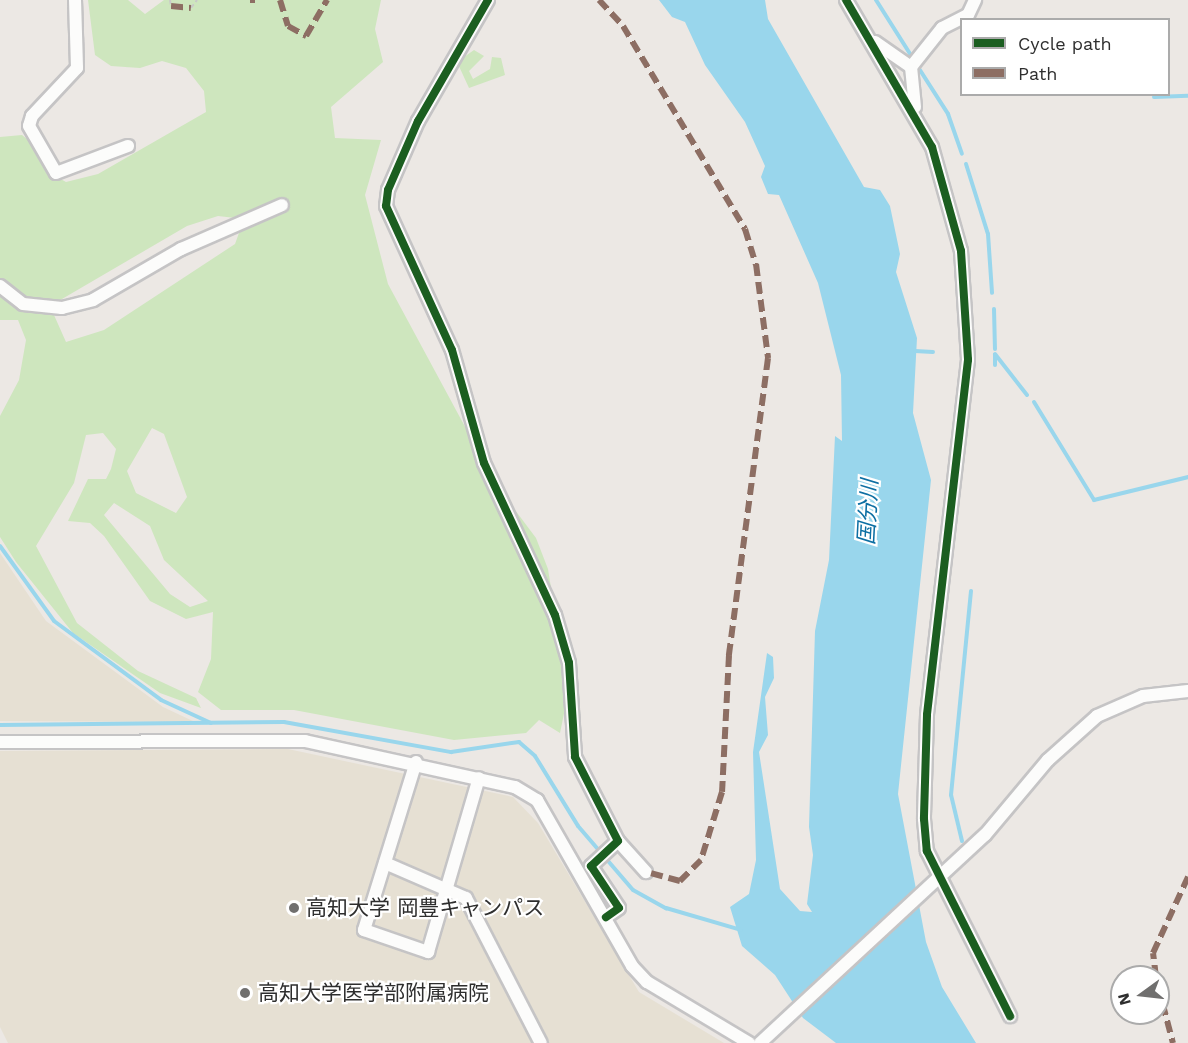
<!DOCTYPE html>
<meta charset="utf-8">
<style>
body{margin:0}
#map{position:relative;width:1188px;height:1043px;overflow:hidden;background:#ece8e4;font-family:"Work Sans","Noto Sans JP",sans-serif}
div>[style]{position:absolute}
.education>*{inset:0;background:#e6e0d3}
.green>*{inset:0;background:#cee6be}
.water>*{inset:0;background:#99d6ec}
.stream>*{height:4px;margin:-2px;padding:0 2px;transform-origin:2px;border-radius:2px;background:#99d6ec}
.path>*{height:2px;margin-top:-1px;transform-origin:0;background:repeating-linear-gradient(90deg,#c9c9c8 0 4.5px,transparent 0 7.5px)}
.roads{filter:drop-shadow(2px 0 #c5c4c5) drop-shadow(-2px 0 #c5c4c5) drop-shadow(0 2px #c5c4c5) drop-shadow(0 -2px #c5c4c5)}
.minor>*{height:12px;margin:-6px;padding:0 6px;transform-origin:6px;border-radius:6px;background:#fcfcfb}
.quiet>*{height:6px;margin-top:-3px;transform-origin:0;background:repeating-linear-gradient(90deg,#8d6e63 0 12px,transparent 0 18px)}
.cycleway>*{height:8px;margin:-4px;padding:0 4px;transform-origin:4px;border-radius:4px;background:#1b5e20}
.dots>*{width:16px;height:16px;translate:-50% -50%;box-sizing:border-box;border:3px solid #fff;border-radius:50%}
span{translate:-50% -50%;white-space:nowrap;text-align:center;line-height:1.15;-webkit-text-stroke:4.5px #fff;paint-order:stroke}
.poi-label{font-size:21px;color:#2e2e2e}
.left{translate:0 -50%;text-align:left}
.water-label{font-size:22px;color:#0d6fa3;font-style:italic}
.legend{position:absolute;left:960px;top:18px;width:210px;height:78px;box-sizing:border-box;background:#fff;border:2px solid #ababab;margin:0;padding:8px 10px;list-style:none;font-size:18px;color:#2e2e2e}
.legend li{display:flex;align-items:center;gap:12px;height:30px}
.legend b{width:30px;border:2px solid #ababab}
.north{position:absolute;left:1110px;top:965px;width:60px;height:60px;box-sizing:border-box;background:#fff;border:2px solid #ababab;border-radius:50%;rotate:255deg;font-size:16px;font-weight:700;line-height:24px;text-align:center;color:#2e2e2e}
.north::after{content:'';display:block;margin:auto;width:21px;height:27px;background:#706f6e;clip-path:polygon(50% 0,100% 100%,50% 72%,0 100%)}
</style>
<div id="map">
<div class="education">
<div style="clip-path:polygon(0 553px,46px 621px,163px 707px,195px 722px,0 721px)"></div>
<div style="clip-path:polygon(288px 749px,513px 797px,538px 823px,639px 992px,724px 1043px,8px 1043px,0 1027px,0 751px)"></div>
</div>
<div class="green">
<div style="clip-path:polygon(evenodd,88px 0,128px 0,145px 14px,164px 0,381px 0,375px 29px,383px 62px,331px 107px,335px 138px,381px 140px,365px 195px,388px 284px,497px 486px,536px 538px,548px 569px,568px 694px,560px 733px,539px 720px,526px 733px,454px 740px,294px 710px,221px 710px,198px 692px,211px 659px,213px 612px,186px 619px,150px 601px,104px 536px,90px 523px,68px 521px,88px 479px,106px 479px,111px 469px,116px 449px,103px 433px,86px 435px,74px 483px,36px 546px,77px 623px,138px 671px,196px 698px,201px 708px,160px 693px,73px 633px,16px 562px,0 537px,0 416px,19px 380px,26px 340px,18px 320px,0 320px,0 137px,22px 135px,38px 148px,50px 173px,66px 182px,98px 174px,206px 112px,204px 91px,186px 68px,162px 61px,140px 68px,111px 66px,95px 55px,88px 0,218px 216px,244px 219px,235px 244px,104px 330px,66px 342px,50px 306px,187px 226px,218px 216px,88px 0,152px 428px,164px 434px,187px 497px,176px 513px,136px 493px,127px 471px,152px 428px,88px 0,114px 503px,150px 526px,164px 560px,208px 601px,190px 607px,170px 594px,104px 515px,114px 503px)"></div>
<div style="clip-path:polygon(474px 50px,484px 56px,469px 71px,473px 79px,490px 69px,492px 57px,501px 58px,505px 75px,469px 88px,457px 62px)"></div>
</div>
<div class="water">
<div style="clip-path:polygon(659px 0,765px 0,768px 19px,864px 187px,880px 190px,890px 206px,900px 254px,896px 272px,917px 338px,913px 413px,931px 480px,898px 794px,926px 942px,942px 987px,976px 1043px,836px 1043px,803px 1018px,775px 975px,742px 946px,730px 907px,749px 894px,756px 860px,753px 752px,767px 653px,773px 657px,774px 678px,765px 697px,768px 735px,759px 752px,780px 889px,800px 911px,812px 912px,807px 904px,813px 855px,809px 827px,815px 631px,829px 560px,835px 436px,842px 441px,841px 375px,818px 283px,779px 195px,768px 194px,761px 177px,765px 166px,745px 122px,705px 65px,685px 22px,672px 17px)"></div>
</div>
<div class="stream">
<div style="left:876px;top:0;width:71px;rotate:57.7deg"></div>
<div style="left:918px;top:67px;width:56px;rotate:57.4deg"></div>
<div style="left:948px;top:114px;width:42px;rotate:70.7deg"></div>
<div style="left:1154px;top:97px;width:34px;rotate:-2deg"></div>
<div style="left:966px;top:164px;width:73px;rotate:72.6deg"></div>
<div style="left:988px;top:234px;width:59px;rotate:86.1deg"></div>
<div style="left:994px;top:309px;width:40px;rotate:88.6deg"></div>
<div style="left:915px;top:351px;width:18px;rotate:3deg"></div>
<div style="left:995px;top:354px;width:52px;rotate:52deg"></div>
<div style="left:995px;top:355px;width:10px;rotate:90deg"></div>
<div style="left:1034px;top:402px;width:115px;rotate:58.5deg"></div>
<div style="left:1094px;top:500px;width:97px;rotate:-13.7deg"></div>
<div style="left:0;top:546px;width:92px;rotate:54.2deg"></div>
<div style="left:54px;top:621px;width:133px;rotate:36.4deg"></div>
<div style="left:161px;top:700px;width:55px;rotate:24.7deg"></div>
<div style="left:0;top:725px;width:284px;rotate:-0.6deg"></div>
<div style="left:284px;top:722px;width:170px;rotate:10.2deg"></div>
<div style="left:451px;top:752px;width:69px;rotate:-8.4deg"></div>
<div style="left:519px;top:742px;width:21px;rotate:41deg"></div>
<div style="left:535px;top:756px;width:82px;rotate:58.4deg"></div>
<div style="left:578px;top:826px;width:84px;rotate:49.3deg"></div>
<div style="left:633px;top:890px;width:38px;rotate:29deg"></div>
<div style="left:666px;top:908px;width:78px;rotate:16.3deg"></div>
<div style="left:962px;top:841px;width:47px;rotate:-103.4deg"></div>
<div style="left:951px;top:795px;width:205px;rotate:-84.4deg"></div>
</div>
<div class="path">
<div style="left:170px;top:0;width:6px;rotate:81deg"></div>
<div style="left:191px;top:8px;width:10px;rotate:-53deg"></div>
</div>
<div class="roads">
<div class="minor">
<div style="left:75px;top:0;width:68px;rotate:88.3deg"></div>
<div style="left:77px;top:68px;width:66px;rotate:133.2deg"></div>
<div style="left:32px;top:116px;width:10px;rotate:107deg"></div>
<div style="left:29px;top:126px;width:54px;rotate:60.1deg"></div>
<div style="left:56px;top:173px;width:77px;rotate:-20.6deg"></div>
<div style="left:488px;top:0;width:140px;rotate:120deg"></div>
<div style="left:418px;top:121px;width:75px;rotate:113.5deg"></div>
<div style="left:388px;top:190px;width:16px;rotate:97deg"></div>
<div style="left:386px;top:206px;width:158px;rotate:65.4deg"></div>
<div style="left:452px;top:350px;width:117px;rotate:74.2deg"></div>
<div style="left:484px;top:463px;width:168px;rotate:65deg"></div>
<div style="left:555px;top:615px;width:50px;rotate:73.7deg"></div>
<div style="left:569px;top:663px;width:94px;rotate:86.3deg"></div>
<div style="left:575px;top:757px;width:94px;rotate:62.9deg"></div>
<div style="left:618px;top:841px;width:37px;rotate:137deg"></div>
<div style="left:591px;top:866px;width:50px;rotate:56.3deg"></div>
<div style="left:619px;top:908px;width:16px;rotate:145deg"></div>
<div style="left:846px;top:0;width:170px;rotate:59.7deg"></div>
<div style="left:932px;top:147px;width:108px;rotate:74.4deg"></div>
<div style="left:961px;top:251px;width:109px;rotate:86.3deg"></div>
<div style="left:968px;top:360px;width:357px;rotate:96.6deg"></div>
<div style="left:927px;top:715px;width:104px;rotate:91.7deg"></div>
<div style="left:924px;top:819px;width:32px;rotate:85deg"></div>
<div style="left:927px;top:851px;width:185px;rotate:63.3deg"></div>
<div style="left:875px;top:42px;width:44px;rotate:34.8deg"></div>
<div style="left:915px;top:107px;width:40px;rotate:-95.7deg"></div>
<div style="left:911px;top:67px;width:50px;rotate:-51.5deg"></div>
<div style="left:942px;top:28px;width:29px;rotate:-27deg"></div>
<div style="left:968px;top:15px;width:17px;rotate:-65deg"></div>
<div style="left:0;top:286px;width:29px;rotate:38deg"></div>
<div style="left:23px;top:304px;width:39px;rotate:6deg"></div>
<div style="left:62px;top:308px;width:32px;rotate:-14deg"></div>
<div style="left:93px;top:300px;width:102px;rotate:-30.1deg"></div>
<div style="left:181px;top:249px;width:110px;rotate:-23.5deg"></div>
<div style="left:0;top:742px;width:305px;rotate:-0.2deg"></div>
<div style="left:305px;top:741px;width:215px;rotate:12.4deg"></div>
<div style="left:515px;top:787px;width:26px;rotate:31deg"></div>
<div style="left:537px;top:800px;width:191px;rotate:60.2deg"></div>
<div style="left:632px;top:966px;width:22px;rotate:47deg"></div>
<div style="left:647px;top:982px;width:119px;rotate:30.9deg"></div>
<div style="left:416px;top:762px;width:176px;rotate:107.2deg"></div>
<div style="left:364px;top:930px;width:68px;rotate:19deg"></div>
<div style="left:428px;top:952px;width:181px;rotate:-73.7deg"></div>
<div style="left:618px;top:841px;width:42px;rotate:47.9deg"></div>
<div style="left:385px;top:863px;width:88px;rotate:23.4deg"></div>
<div style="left:466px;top:898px;width:163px;rotate:62.7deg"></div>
<div style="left:760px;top:1043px;width:306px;rotate:-42.8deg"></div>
<div style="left:985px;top:835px;width:98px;rotate:-50deg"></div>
<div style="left:1048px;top:760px;width:66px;rotate:-41.9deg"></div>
<div style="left:1097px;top:716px;width:50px;rotate:-23.5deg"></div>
<div style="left:1143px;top:696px;width:45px;rotate:-6.3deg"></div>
</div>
</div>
<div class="quiet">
<div style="left:250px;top:0;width:5px"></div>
<div style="left:280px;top:0;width:27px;rotate:73deg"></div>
<div style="left:288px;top:26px;width:21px;rotate:29deg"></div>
<div style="left:306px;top:36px;width:42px;rotate:-59.7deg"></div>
<div style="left:599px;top:0;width:35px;rotate:47deg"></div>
<div style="left:623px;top:26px;width:237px;rotate:59deg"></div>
<div style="left:745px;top:229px;width:37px;rotate:73deg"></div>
<div style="left:756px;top:264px;width:95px;rotate:82.7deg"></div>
<div style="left:768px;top:358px;width:300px;rotate:97.5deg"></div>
<div style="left:729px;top:655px;width:137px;rotate:92.9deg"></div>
<div style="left:722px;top:792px;width:71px;rotate:107.2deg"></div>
<div style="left:701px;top:860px;width:30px;rotate:135deg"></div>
<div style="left:680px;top:881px;width:35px;rotate:-165deg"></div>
<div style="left:171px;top:6px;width:20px;rotate:6deg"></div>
<div style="left:1156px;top:977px;width:24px;rotate:-97deg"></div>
<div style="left:1153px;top:953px;width:84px;rotate:-65.3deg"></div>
<div style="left:1158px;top:986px;width:59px;rotate:75.3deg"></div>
</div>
<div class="cycleway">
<div style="left:488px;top:0;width:140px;rotate:120deg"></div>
<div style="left:418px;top:121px;width:75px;rotate:113.5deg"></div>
<div style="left:388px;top:190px;width:16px;rotate:97deg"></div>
<div style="left:386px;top:206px;width:158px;rotate:65.4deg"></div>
<div style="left:452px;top:350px;width:117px;rotate:74.2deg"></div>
<div style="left:484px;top:463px;width:168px;rotate:65deg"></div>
<div style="left:555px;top:615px;width:50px;rotate:73.7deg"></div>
<div style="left:569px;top:663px;width:94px;rotate:86.3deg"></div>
<div style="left:575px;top:757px;width:94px;rotate:62.9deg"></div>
<div style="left:618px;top:841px;width:37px;rotate:137deg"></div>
<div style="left:591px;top:866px;width:50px;rotate:56.3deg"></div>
<div style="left:619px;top:908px;width:16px;rotate:145deg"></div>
<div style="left:846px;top:0;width:170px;rotate:59.7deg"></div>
<div style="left:932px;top:147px;width:108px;rotate:74.4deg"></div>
<div style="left:961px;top:251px;width:109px;rotate:86.3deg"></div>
<div style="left:968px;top:360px;width:357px;rotate:96.6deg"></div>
<div style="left:927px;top:715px;width:104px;rotate:91.7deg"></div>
<div style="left:924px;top:819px;width:32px;rotate:85deg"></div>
<div style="left:927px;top:851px;width:185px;rotate:63.3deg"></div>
</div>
<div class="dots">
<div style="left:294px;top:908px;background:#706f6e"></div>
<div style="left:245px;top:993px;background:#706f6e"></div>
</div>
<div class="poi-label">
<span class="left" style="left:306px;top:908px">高知大学 岡豊キャンパス</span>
<span class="left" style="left:258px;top:993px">高知大学医学部附属病院</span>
</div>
<div class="water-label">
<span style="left:868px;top:512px;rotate:-87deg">国分川</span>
</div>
<ul class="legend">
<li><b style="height:8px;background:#1b5e20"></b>Cycle path</li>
<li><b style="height:8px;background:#8d6e63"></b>Path</li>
</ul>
<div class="north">N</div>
</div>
